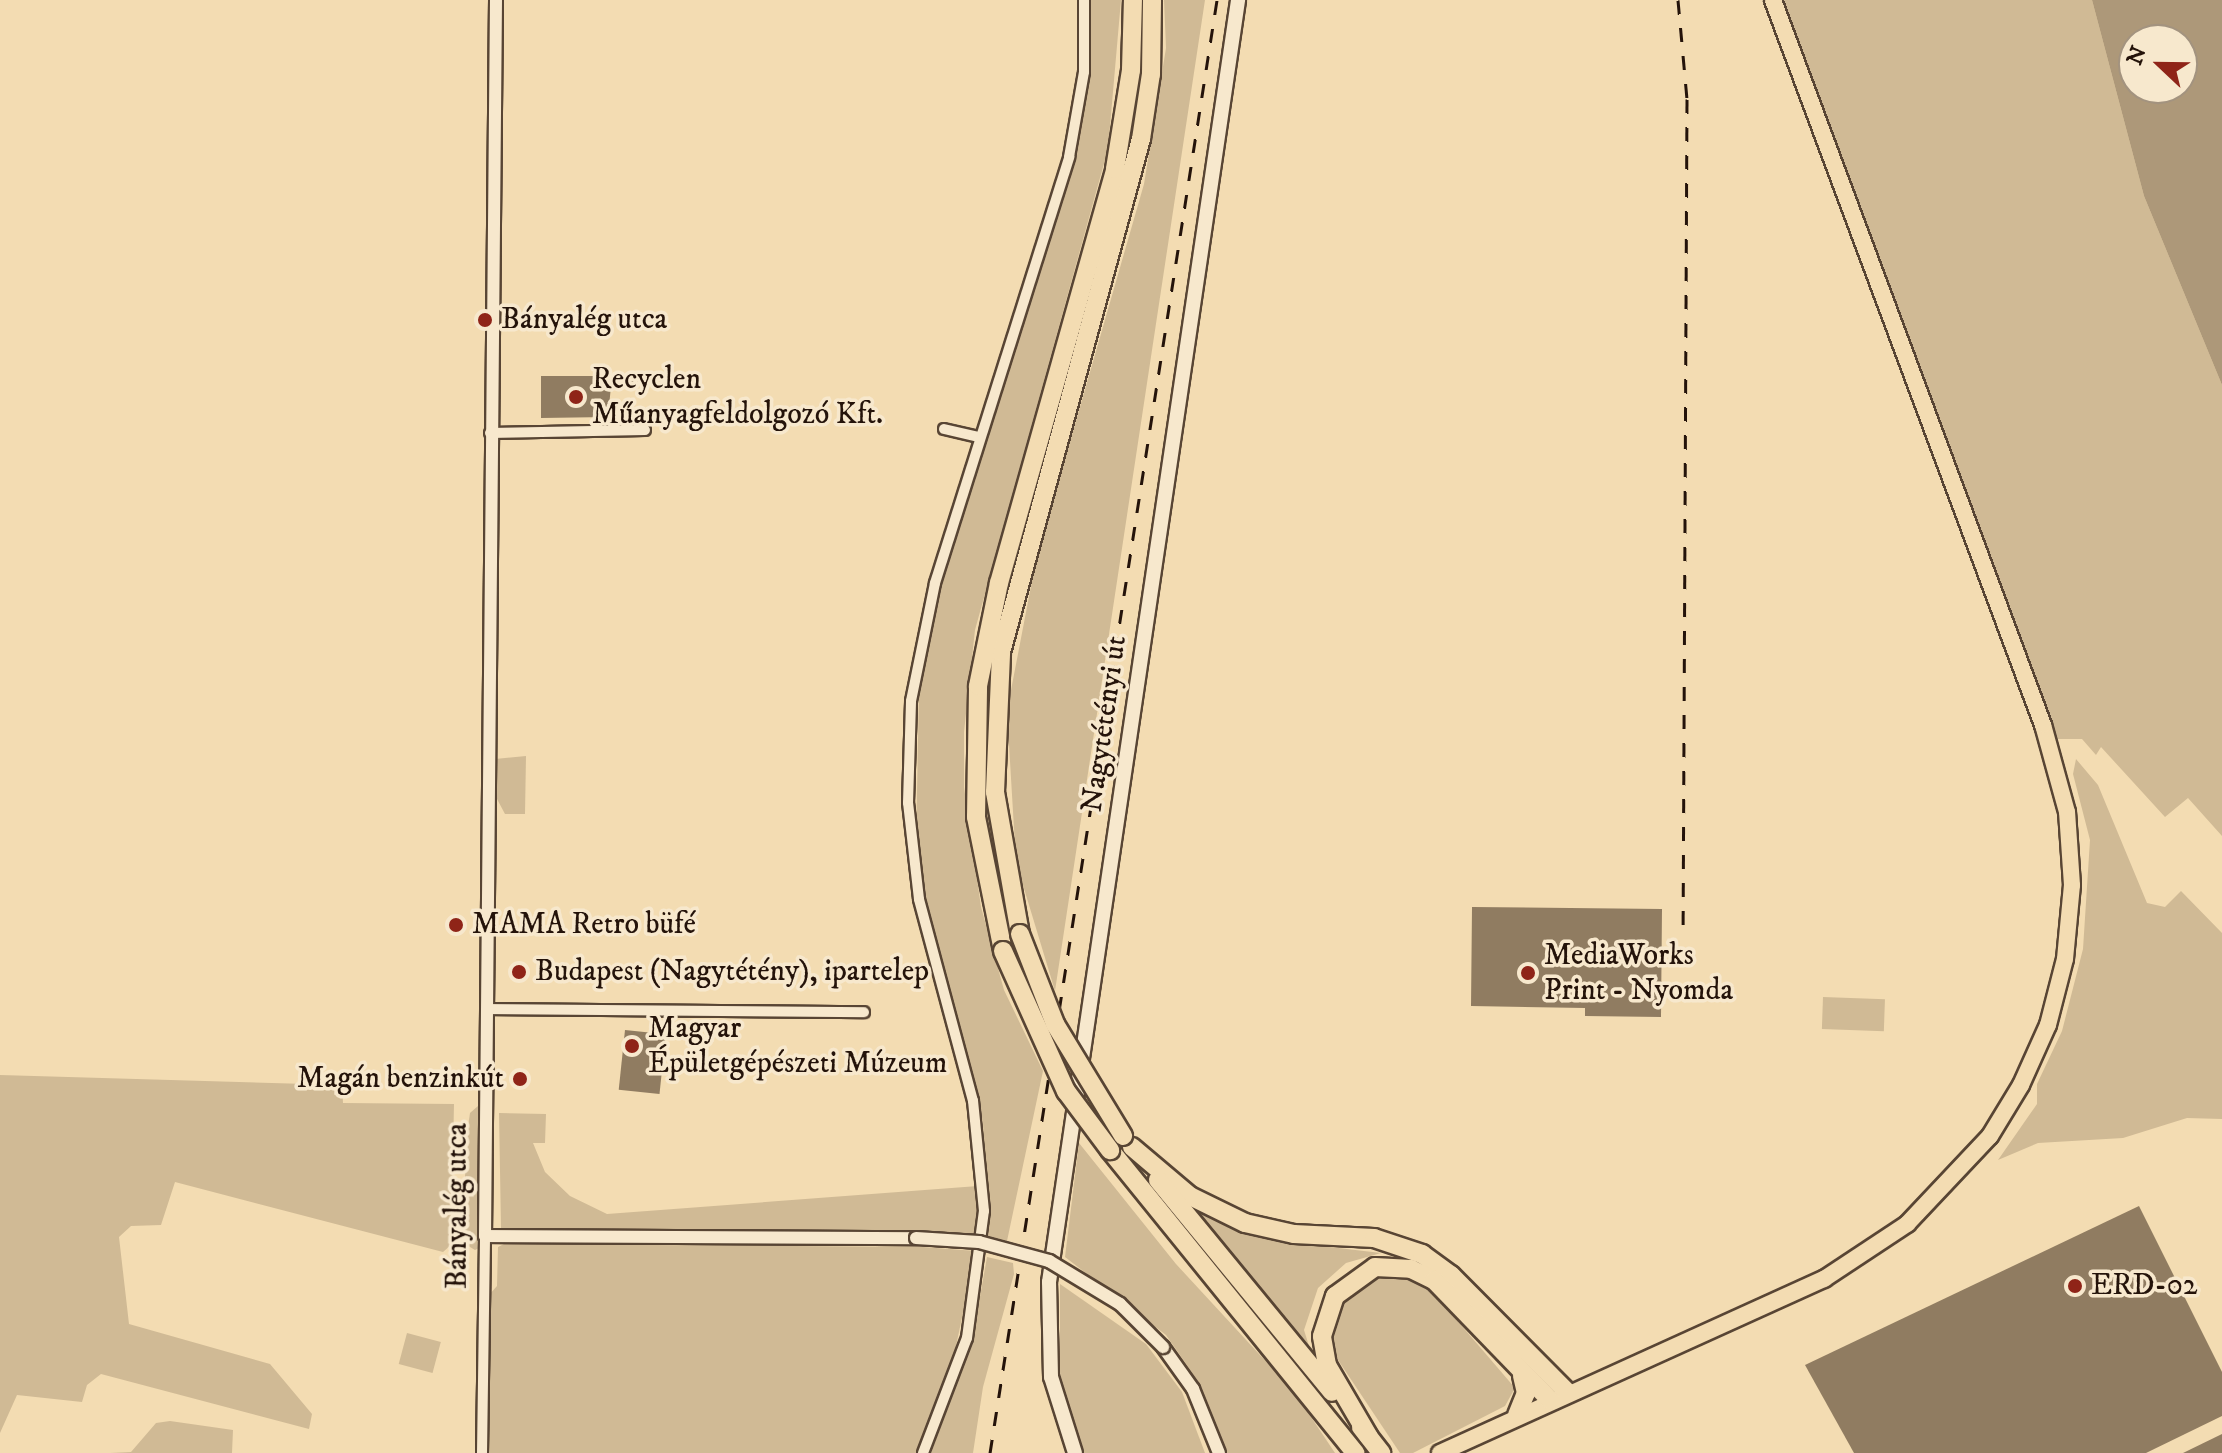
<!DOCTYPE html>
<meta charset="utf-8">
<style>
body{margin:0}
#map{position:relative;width:2222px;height:1453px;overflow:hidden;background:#f3dcb2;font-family:"IM FELL DW Pica",serif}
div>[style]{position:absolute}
.green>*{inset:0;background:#d0ba95;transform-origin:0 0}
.water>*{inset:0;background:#ad9879}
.building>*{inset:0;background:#907c61;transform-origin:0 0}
.roads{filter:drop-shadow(2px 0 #584534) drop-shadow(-2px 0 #584534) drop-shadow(0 2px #584534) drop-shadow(0 -2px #584534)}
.minor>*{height:10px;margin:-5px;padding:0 5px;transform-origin:5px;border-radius:5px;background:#f7e8cd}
.tertiary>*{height:12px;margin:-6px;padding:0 6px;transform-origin:6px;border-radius:6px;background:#f7e8cd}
.secondary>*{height:14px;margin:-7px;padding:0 7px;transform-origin:7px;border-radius:7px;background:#f7e8cd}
.primary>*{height:16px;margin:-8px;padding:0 8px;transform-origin:8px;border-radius:8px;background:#f3dcb2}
.motorway>*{height:18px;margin:-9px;padding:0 9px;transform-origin:9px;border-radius:9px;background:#f3dcb2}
.rail>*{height:3px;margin-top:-1.5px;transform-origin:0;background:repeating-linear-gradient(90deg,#24130a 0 14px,transparent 0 28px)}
.bridges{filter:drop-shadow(2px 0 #584534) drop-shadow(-2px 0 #584534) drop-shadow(0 2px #584534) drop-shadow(0 -2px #584534)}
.tertiary-bridge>*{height:12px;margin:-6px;padding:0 6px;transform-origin:6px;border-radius:6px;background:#f7e8cd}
.motorway-bridge>*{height:18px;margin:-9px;padding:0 9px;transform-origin:9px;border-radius:9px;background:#f3dcb2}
.dots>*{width:22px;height:22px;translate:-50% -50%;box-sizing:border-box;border:4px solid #f7e8cd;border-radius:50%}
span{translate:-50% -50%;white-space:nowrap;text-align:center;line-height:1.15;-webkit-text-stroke:7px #f7e8cd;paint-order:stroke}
.poi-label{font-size:30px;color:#24130a}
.left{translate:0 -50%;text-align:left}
.right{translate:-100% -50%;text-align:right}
.street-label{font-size:30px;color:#24130a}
.north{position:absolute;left:2118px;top:24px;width:80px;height:80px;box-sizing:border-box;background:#f7e8cd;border:2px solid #a3937f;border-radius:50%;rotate:292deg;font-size:22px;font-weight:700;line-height:32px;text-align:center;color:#24130a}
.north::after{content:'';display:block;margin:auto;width:28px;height:36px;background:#8f2418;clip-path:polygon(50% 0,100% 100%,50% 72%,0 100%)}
</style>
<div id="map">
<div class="green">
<div style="clip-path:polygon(1089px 0,1121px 0,1108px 149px,975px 630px,964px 732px,964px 787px,981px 907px,1004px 990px,1043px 1071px,1007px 1241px,988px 1236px,983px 1122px,922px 893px,916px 842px,919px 690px,942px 576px,1081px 130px,1091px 64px)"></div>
<div style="clip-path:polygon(1164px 0,1205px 0,1055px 991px,1016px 862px,1007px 711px,1036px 560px,1144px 184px,1166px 48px)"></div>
<div style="clip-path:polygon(1781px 0,2092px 0,2144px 196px,2222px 385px,2222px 836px,2188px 798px,2165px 817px,2101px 747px,2096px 755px,2082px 739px,2056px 739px)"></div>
<div style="clip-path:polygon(526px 756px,525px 814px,505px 814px,497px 799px,495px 759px)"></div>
<div style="clip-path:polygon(2076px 759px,2098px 785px,2147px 903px,2165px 907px,2181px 891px,2222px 933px,2222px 1119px,2187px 1118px,2123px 1138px,2038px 1143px,1998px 1160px,2037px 1104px,2037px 1084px,2062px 1031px,2083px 949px,2090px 840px,2073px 774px)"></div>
<div style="left:1823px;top:997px;width:62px;height:32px;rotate:2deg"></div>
<div style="clip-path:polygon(0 1075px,342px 1085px,343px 1103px,454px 1104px,451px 1245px,443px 1252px,175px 1182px,161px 1225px,131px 1226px,119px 1237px,129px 1324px,270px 1364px,312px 1414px,309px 1429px,101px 1374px,87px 1385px,82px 1402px,17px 1395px,0 1433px)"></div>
<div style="clip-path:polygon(478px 1106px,485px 1111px,481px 1247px,475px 1250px,465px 1244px,464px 1213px,466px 1140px,470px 1113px)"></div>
<div style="clip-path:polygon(499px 1113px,546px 1114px,545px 1143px,533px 1143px,545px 1172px,570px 1196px,607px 1214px,978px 1186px,977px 1236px,501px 1228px)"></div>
<div style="clip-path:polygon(1079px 1143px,1176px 1264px,1295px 1393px,1335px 1453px,1226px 1453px,1198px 1381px,1166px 1335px,1065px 1257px)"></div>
<div style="clip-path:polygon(1195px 1210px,1270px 1240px,1381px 1253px,1346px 1263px,1318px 1288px,1304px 1330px,1309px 1346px)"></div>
<div style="clip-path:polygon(504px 1244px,923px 1247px,976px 1251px,952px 1365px,916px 1453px,487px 1453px,489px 1295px,497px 1286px,498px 1247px)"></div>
<div style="clip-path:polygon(987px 1257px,1013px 1263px,1014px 1274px,983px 1387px,973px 1453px,931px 1453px,972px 1342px)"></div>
<div style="clip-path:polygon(1391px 1273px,1413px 1278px,1437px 1297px,1515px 1388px,1505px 1406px,1413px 1453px,1400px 1453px,1332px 1351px,1335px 1305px,1368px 1277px)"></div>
<div style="clip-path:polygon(1060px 1284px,1146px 1344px,1182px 1392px,1205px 1453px,1083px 1453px,1060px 1392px)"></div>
<div style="left:407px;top:1333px;width:35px;height:32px;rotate:15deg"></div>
<div style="clip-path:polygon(170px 1421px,233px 1430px,232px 1453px,110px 1453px,131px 1452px,156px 1423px)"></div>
</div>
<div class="water">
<div style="clip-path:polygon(evenodd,2092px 0,2222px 0,2222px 385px,2144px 196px,2092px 0,2182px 40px,2182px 88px,2134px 88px,2134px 40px,2182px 40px)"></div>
</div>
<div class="building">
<div style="clip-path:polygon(541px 376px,638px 376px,639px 386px,611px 386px,608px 417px,541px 418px)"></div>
<div style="clip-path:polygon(1472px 907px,1662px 909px,1661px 1017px,1585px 1016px,1585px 1008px,1471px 1006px)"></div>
<div style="left:625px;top:1030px;width:41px;height:60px;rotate:6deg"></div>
<div style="clip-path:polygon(2139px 1206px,2222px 1372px,2222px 1416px,2146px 1453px,1854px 1453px,1805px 1365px)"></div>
<div style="clip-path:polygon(2222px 1434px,2222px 1453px,2183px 1453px)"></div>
</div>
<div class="roads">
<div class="minor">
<div style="left:944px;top:429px;width:35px;rotate:13deg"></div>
<div style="left:490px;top:433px;width:155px;rotate:-1.1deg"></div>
<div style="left:487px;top:1009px;width:377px;rotate:0.5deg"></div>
<div style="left:482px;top:1453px;width:217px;rotate:-89.2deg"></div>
<div style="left:923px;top:1453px;width:123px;rotate:-69.1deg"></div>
<div style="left:967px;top:1338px;width:128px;rotate:-82.4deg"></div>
<div style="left:984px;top:1211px;width:111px;rotate:-95.7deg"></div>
<div style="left:973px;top:1101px;width:209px;rotate:-105deg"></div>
<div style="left:919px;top:899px;width:97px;rotate:-96.5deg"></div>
<div style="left:908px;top:803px;width:102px;rotate:-88.3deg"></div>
<div style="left:911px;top:701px;width:120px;rotate:-78.5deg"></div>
<div style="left:935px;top:583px;width:447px;rotate:-72.5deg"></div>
<div style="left:1069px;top:157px;width:86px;rotate:-80deg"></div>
<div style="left:1084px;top:72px;width:72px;rotate:-90deg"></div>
</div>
<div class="tertiary">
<div style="left:496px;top:0;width:1236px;rotate:90.51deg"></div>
<div style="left:485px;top:1236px;width:431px;rotate:0.3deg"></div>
<div style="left:1163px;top:1347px;width:52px;rotate:54.5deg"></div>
<div style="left:1193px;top:1389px;width:69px;rotate:67.9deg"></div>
</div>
<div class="secondary">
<div style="left:1075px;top:1453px;width:80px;rotate:-107.5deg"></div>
<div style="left:1051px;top:1377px;width:95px;rotate:-91.2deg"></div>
<div style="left:1049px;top:1282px;width:1296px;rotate:-81.61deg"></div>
</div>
<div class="primary">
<div style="left:1440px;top:1453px;width:422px;rotate:-24.4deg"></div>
<div style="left:1824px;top:1279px;width:100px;rotate:-33.5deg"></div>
<div style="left:1907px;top:1224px;width:121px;rotate:-46.7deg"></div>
<div style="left:1990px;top:1136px;width:60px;rotate:-58.7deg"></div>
<div style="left:2021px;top:1085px;width:66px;rotate:-65.8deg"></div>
<div style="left:2048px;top:1025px;width:68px;rotate:-75.6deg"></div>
<div style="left:2065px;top:959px;width:74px;rotate:-84.6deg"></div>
<div style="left:2072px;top:885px;width:73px;rotate:-93.9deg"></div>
<div style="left:2067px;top:812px;width:90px;rotate:-105.4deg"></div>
<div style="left:2043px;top:725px;width:774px;rotate:-110.43deg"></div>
</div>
<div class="motorway">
<div style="left:1020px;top:934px;width:144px;rotate:-100deg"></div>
<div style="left:995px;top:792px;width:140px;rotate:-87.5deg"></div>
<div style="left:1001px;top:652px;width:532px;rotate:-74.74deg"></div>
<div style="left:1141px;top:139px;width:66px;rotate:-81.3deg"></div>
<div style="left:1151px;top:74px;width:74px;rotate:-89.2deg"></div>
<div style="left:1003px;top:951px;width:137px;rotate:-101.4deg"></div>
<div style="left:976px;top:817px;width:131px;rotate:-89.1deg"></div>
<div style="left:978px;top:686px;width:105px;rotate:-78.5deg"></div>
<div style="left:999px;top:583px;width:430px;rotate:-74.3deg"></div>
<div style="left:1115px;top:169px;width:100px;rotate:-80.8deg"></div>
<div style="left:1131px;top:70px;width:70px;rotate:-88.4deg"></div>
<div style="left:1132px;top:1147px;width:76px;rotate:40.2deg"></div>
<div style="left:1190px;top:1196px;width:61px;rotate:26.1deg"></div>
<div style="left:1245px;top:1223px;width:50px;rotate:12.7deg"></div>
<div style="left:1294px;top:1234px;width:80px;rotate:2.9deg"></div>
<div style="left:1374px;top:1238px;width:51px;rotate:18.4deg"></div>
<div style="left:1422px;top:1254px;width:36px;rotate:36deg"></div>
<div style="left:1451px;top:1275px;width:165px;rotate:45.2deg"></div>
<div style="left:1110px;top:1150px;width:390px;rotate:51deg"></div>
<div style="left:1158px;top:1180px;width:274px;rotate:50.6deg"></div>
<div style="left:1517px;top:1415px;width:24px;rotate:-68deg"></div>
<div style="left:1526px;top:1393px;width:18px;rotate:-103deg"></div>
<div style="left:1361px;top:1427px;width:33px;rotate:52deg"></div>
<div style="left:1369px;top:1437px;width:83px;rotate:-120.3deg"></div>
<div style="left:1327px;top:1365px;width:29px;rotate:-100deg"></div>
<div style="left:1322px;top:1336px;width:42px;rotate:-72deg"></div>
<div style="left:1335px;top:1296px;width:49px;rotate:-35.9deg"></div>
<div style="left:1375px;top:1267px;width:36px;rotate:3deg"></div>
<div style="left:1411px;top:1269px;width:25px;rotate:26deg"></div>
<div style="left:1434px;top:1280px;width:167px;rotate:46deg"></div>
</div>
</div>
<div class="rail">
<div style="left:1678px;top:0;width:99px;rotate:84.8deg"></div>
<div style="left:1687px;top:99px;width:838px;rotate:90.27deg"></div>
<div style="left:990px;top:1453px;width:1471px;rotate:-81.12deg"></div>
</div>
<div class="bridges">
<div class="tertiary-bridge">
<div style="left:916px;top:1238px;width:63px;rotate:3.6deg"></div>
<div style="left:979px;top:1242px;width:73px;rotate:15.2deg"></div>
<div style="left:1049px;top:1261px;width:83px;rotate:31.2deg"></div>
<div style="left:1120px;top:1304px;width:61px;rotate:45deg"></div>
</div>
<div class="motorway-bridge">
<div style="left:1020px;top:934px;width:97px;rotate:68.7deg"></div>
<div style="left:1055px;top:1024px;width:131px;rotate:58.7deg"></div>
<div style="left:1003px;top:951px;width:154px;rotate:65.8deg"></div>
<div style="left:1066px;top:1091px;width:74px;rotate:53.3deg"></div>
</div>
</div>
<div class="dots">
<div style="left:485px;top:320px;background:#8f2418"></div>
<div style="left:576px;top:397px;background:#8f2418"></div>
<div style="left:456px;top:925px;background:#8f2418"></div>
<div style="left:519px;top:972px;background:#8f2418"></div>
<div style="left:1528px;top:973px;background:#8f2418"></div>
<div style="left:632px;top:1046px;background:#8f2418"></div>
<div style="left:520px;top:1079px;background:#8f2418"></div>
<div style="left:2075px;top:1286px;background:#8f2418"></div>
</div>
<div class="poi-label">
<span class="left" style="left:501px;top:320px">Bányalég utca</span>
<span class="left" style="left:592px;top:397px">Recyclen<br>Műanyagfeldolgozó Kft.</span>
<span class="left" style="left:472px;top:925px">MAMA Retro büfé</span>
<span class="left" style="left:1544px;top:973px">MediaWorks<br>Print - Nyomda</span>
<span class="left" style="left:535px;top:972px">Budapest (Nagytétény), ipartelep</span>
<span class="left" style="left:648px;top:1046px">Magyar<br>Épületgépészeti Múzeum</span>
<span class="right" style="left:504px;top:1079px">Magán benzinkút</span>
<span class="left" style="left:2091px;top:1286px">ERD-02</span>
</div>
<div class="street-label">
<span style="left:1105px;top:724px;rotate:-82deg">Nagytétényi út</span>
<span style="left:458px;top:1206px;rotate:-90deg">Bányalég utca</span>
</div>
<div class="north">N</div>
</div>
